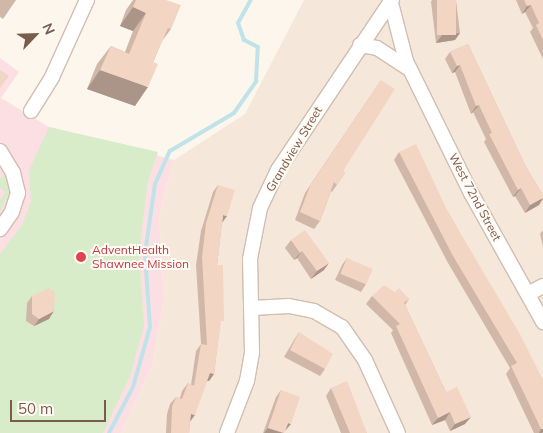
<!DOCTYPE html>
<style>
body{margin:0}
#map{position:relative;width:543px;height:433px;overflow:hidden;background:#fdf6ec;font-family:Mulish,sans-serif}
div>[style]{position:absolute}
.residential>*{inset:0;background:#f5e8da}
.medical>*{inset:0;background:#fbdfe3}
.green>*{inset:0;background:#d8ecc9}
.stream>*{height:4px;margin:-2px;padding:0 2px;transform-origin:2px;border-radius:2px;background:#bfe3e8}
.roads{filter:drop-shadow(1px 0 #d1beb0) drop-shadow(-1px 0 #d1beb0) drop-shadow(0 1px #d1beb0) drop-shadow(0 -1px #d1beb0)}
.minor>*{height:14px;margin:-7px;padding:0 7px;transform-origin:7px;border-radius:7px;background:#fff}
.wall>*{inset:0;background:#d1b7a8}
.shaded-wall>*{inset:0;background:#aa9588}
.building>*{inset:0;background:#f3d5c3;transform-origin:0 0}
.dots>*{width:14px;height:14px;translate:-50% -50%;box-sizing:border-box;border:2px solid #fffaf3;border-radius:50%}
span{translate:-50% -50%;white-space:nowrap;text-align:center;line-height:1.15;-webkit-text-stroke:4px #fffaf3;paint-order:stroke}
.street-label{font-size:12px;color:#7a5c4d}
.health-label{font-size:12px;color:#be3a42}
.left{translate:0 -50%;text-align:left}
.north{position:absolute;left:10px;top:10px;width:50px;height:50px;-webkit-text-stroke:4px #fffaf3;paint-order:stroke;rotate:66deg;font-size:14px;font-weight:700;line-height:20px;text-align:center;color:#7a5c4d}
.north::after{content:'';display:block;margin:auto;width:18px;height:22px;background:#7a5c4d;clip-path:polygon(50% 0,100% 100%,50% 72%,0 100%)}
.scale{position:absolute;left:10px;top:400px;width:96px;height:22px;box-sizing:border-box;border:2px solid #7a5c4d;border-top:0;padding-left:6px;font-size:15px;line-height:18px;white-space:nowrap;color:#7a5c4d;-webkit-text-stroke:4px #fffaf3;paint-order:stroke}
</style>
<div id="map">
<div class="residential">
<div style="clip-path:polygon(304px 0,543px 0,543px 433px,121px 433px,152px 366px,164px 300px,159px 215px,174px 160px,245px 114px)"></div>
</div>
<div class="medical">
<div style="clip-path:polygon(0 58px,19px 72px,1px 98px,49px 127px,174px 160px,159px 214px,164px 300px,152px 366px,121px 433px,0 433px)"></div>
</div>
<div class="green">
<div style="clip-path:polygon(49px 127px,158px 152px,148px 181px,139px 252px,144px 326px,130px 376px,103px 433px,0 433px,0 254px,22px 225px,31px 202px,29px 170px)"></div>
<div style="clip-path:polygon(5px 174px,10px 191px,0 212px,0 200px,5px 192px,0 188px,0 179px)"></div>
</div>
<div class="stream">
<div style="left:109px;top:433px;width:52px;rotate:-62.4deg"></div>
<div style="left:133px;top:387px;width:62px;rotate:-74.2deg"></div>
<div style="left:150px;top:327px;width:73px;rotate:-93.9deg"></div>
<div style="left:145px;top:254px;width:71px;rotate:-81.9deg"></div>
<div style="left:155px;top:184px;width:36px;rotate:-66deg"></div>
<div style="left:170px;top:151px;width:74px;rotate:-30.7deg"></div>
<div style="left:234px;top:113px;width:39px;rotate:-55deg"></div>
<div style="left:256px;top:81px;width:34px;rotate:-87deg"></div>
<div style="left:258px;top:47px;width:16px;rotate:-153deg"></div>
<div style="left:244px;top:40px;width:18px;rotate:-109deg"></div>
<div style="left:238px;top:23px;width:26px;rotate:-61deg"></div>
</div>
<div class="roads">
<div class="minor">
<div style="left:391px;top:3px;width:60px;rotate:75.5deg"></div>
<div style="left:406px;top:61px;width:147px;rotate:63.8deg"></div>
<div style="left:471px;top:193px;width:148px;rotate:60.8deg"></div>
<div style="left:360px;top:45px;width:17px;rotate:10deg"></div>
<div style="left:377px;top:48px;width:37px;rotate:33deg"></div>
<div style="left:31px;top:111px;width:40px;rotate:-58deg"></div>
<div style="left:52px;top:77px;width:85px;rotate:-65.6deg"></div>
<div style="left:0;top:151px;width:26px;rotate:59deg"></div>
<div style="left:13px;top:173px;width:21px;rotate:76deg"></div>
<div style="left:18px;top:193px;width:20px;rotate:108deg"></div>
<div style="left:12px;top:212px;width:21px;rotate:125deg"></div>
<div style="left:528px;top:294px;width:17px;rotate:-28deg"></div>
<div style="left:252px;top:308px;width:37px;rotate:-3deg"></div>
<div style="left:289px;top:306px;width:25px;rotate:11deg"></div>
<div style="left:314px;top:311px;width:32px;rotate:30deg"></div>
<div style="left:342px;top:327px;width:40px;rotate:55.1deg"></div>
<div style="left:365px;top:360px;width:80px;rotate:65.7deg"></div>
<div style="left:227px;top:433px;width:56px;rotate:-69deg"></div>
<div style="left:247px;top:381px;width:29px;rotate:-80deg"></div>
<div style="left:252px;top:352px;width:93px;rotate:-91.2deg"></div>
<div style="left:250px;top:259px;width:52px;rotate:-78.9deg"></div>
<div style="left:260px;top:208px;width:42px;rotate:-64.7deg"></div>
<div style="left:278px;top:170px;width:205px;rotate:-56.2deg"></div>
</div>
</div>
<div class="wall">
<div style="clip-path:polygon(0 0,16px 0,3px 19px,0 17px)"></div>
<div style="clip-path:polygon(133px 0,166px 0,171px 29px,162px 41px,135px 106px,87px 89px,97px 64px,111px 46px,125px 52px,133px 31px,120px 26px,126px 10px)"></div>
<div style="clip-path:polygon(432px 0,456px 0,460px 33px,455px 40px,436px 43px,431px 2px)"></div>
<div style="clip-path:polygon(516px 0,543px 0,543px 59px,530px 32px,533px 28px,525px 12px,522px 14px)"></div>
<div style="clip-path:polygon(468px 44px,526px 167px,543px 195px,543px 199px,539px 205px,525px 213px,515px 196px,513px 197px,484px 142px,486px 139px,473px 112px,471px 114px,455px 72px,452px 73px,445px 59px,450px 52px)"></div>
<div style="clip-path:polygon(381px 80px,343px 171px,345px 173px,332px 192px,331px 191px,320px 221px,314px 229px,295px 220px,305px 193px)"></div>
<div style="clip-path:polygon(399px 152px,448px 212px,543px 380px,543px 433px,534px 433px,506px 374px,510px 368px,448px 263px,394px 160px)"></div>
<div style="clip-path:polygon(218px 185px,222px 223px,217px 265px,220px 326px,214px 374px,209px 381px,207px 381px,190px 422px,189px 433px,166px 433px,167px 414px,170px 404px,176px 397px,180px 398px,182px 391px,188px 383px,191px 385px,196px 351px,201px 344px,196px 265px,201px 231px,213px 192px)"></div>
<div style="clip-path:polygon(543px 230px,543px 247px,540px 234px)"></div>
<div style="clip-path:polygon(291px 240px,324px 270px,311px 279px,297px 258px,294px 260px,285px 248px)"></div>
<div style="clip-path:polygon(347px 258px,366px 284px,361px 292px,335px 280px,342px 265px)"></div>
<div style="clip-path:polygon(395px 292px,409px 299px,405px 305px,446px 392px,465px 424px,450px 431px,445px 420px,432px 425px,391px 333px,393px 330px,366px 304px,372px 296px)"></div>
<div style="clip-path:polygon(32px 296px,49px 319px,34px 326px,26px 321px,27px 303px)"></div>
<div style="clip-path:polygon(299px 332px,325px 369px,320px 376px,284px 357px,294px 340px)"></div>
<div style="clip-path:polygon(331px 388px,367px 433px,341px 433px,326px 396px)"></div>
<div style="clip-path:polygon(281px 390px,284px 433px,263px 433px,276px 397px)"></div>
</div>
<div class="shaded-wall">
<div style="clip-path:polygon(531px 5px,525px 12px,522px 14px,527px 6px)"></div>
<div style="clip-path:polygon(133px 7px,146px 13px,133px 31px,120px 26px)"></div>
<div style="clip-path:polygon(460px 33px,455px 40px,436px 43px,442px 35px)"></div>
<div style="clip-path:polygon(460px 65px,455px 72px,452px 73px,457px 66px)"></div>
<div style="clip-path:polygon(100px 70px,148px 87px,135px 106px,87px 89px)"></div>
<div style="clip-path:polygon(479px 105px,473px 112px,471px 114px,476px 106px)"></div>
<div style="clip-path:polygon(521px 188px,515px 196px,513px 197px,518px 190px)"></div>
<div style="clip-path:polygon(543px 198px,539px 205px,525px 213px,530px 205px)"></div>
<div style="clip-path:polygon(223px 215px,227px 216px,222px 223px)"></div>
<div style="clip-path:polygon(302px 251px,297px 258px,294px 260px,300px 253px)"></div>
<div style="clip-path:polygon(329px 263px,324px 270px,311px 279px,317px 271px)"></div>
<div style="clip-path:polygon(54px 311px,49px 319px,34px 326px,39px 319px)"></div>
<div style="clip-path:polygon(210px 373px,214px 374px,209px 381px,205px 381px)"></div>
<div style="clip-path:polygon(450px 412px,445px 420px,432px 425px,438px 418px)"></div>
<div style="clip-path:polygon(191px 414px,195px 415px,189px 423px)"></div>
<div style="clip-path:polygon(471px 417px,465px 424px,450px 431px,455px 424px)"></div>
<div style="clip-path:polygon(288px 423px,291px 424px,285px 431px)"></div>
<div style="clip-path:polygon(268px 428px,283px 433px,264px 433px)"></div>
<div style="clip-path:polygon(541px 429px,543px 429px,543px 432px,542px 433px,539px 433px)"></div>
</div>
<div class="building">
<div style="clip-path:polygon(136px 0,166px 0,181px 5px,171px 29px,168px 28px,153px 62px,158px 64px,148px 87px,100px 70px,111px 46px,129px 54px,146px 13px,133px 7px)"></div>
<div style="left:437px;top:0;width:19px;height:35px"></div>
<div style="clip-path:polygon(524px 0,543px 0,543px 40px,536px 25px,539px 23px,531px 5px,527px 6px)"></div>
<div style="clip-path:polygon(468px 44px,526px 167px,543px 195px,543px 198px,530px 205px,521px 188px,518px 190px,489px 134px,492px 133px,479px 105px,476px 106px,460px 65px,457px 66px,450px 52px)"></div>
<div style="clip-path:polygon(0 70px,9px 76px,0 88px)"></div>
<div style="clip-path:polygon(381px 80px,395px 89px,343px 171px,345px 173px,337px 185px,334px 182px,320px 221px,300px 212px,310px 186px)"></div>
<div style="clip-path:polygon(416px 144px,448px 212px,521px 336px,543px 380px,543px 429px,541px 429px,511px 366px,517px 363px,453px 256px,399px 152px)"></div>
<div style="clip-path:polygon(218px 185px,235px 190px,227px 216px,223px 215px,217px 265px,223px 265px,224px 321px,221px 321px,214px 374px,210px 373px,195px 415px,191px 414px,189px 433px,171px 433px,172px 407px,176px 397px,182px 399px,188px 383px,194px 386px,201px 344px,207px 345px,202px 257px,206px 223px)"></div>
<div style="clip-path:polygon(305px 230px,329px 263px,317px 271px,302px 251px,300px 253px,291px 240px)"></div>
<div style="left:347px;top:258px;width:28px;height:17px;rotate:23deg"></div>
<div style="clip-path:polygon(384px 285px,395px 292px,399px 288px,409px 299px,404px 303px,446px 392px,457px 387px,471px 417px,455px 424px,450px 412px,438px 418px,396px 326px,400px 324px,372px 296px)"></div>
<div style="clip-path:polygon(49px 288px,55px 293px,54px 311px,39px 319px,32px 314px,32px 296px)"></div>
<div style="clip-path:polygon(299px 332px,333px 354px,325px 369px,290px 350px)"></div>
<div style="clip-path:polygon(347px 381px,367px 433px,350px 433px,331px 388px)"></div>
<div style="clip-path:polygon(281px 390px,300px 397px,291px 424px,288px 423px,284px 433px,268px 428px)"></div>
</div>
<div class="dots">
<div style="left:81px;top:257px;background:#e0444e"></div>
</div>
<div class="street-label">
<span style="left:294px;top:149px;rotate:-59deg">Grandview Street</span>
<span style="left:475px;top:197px;rotate:62deg">West 72nd Street</span>
</div>
<div class="health-label">
<span class="left" style="left:92px;top:257px">AdventHealth<br>Shawnee Mission</span>
</div>
<div class="north">N</div>
<div class="scale">50 m</div>
</div>
